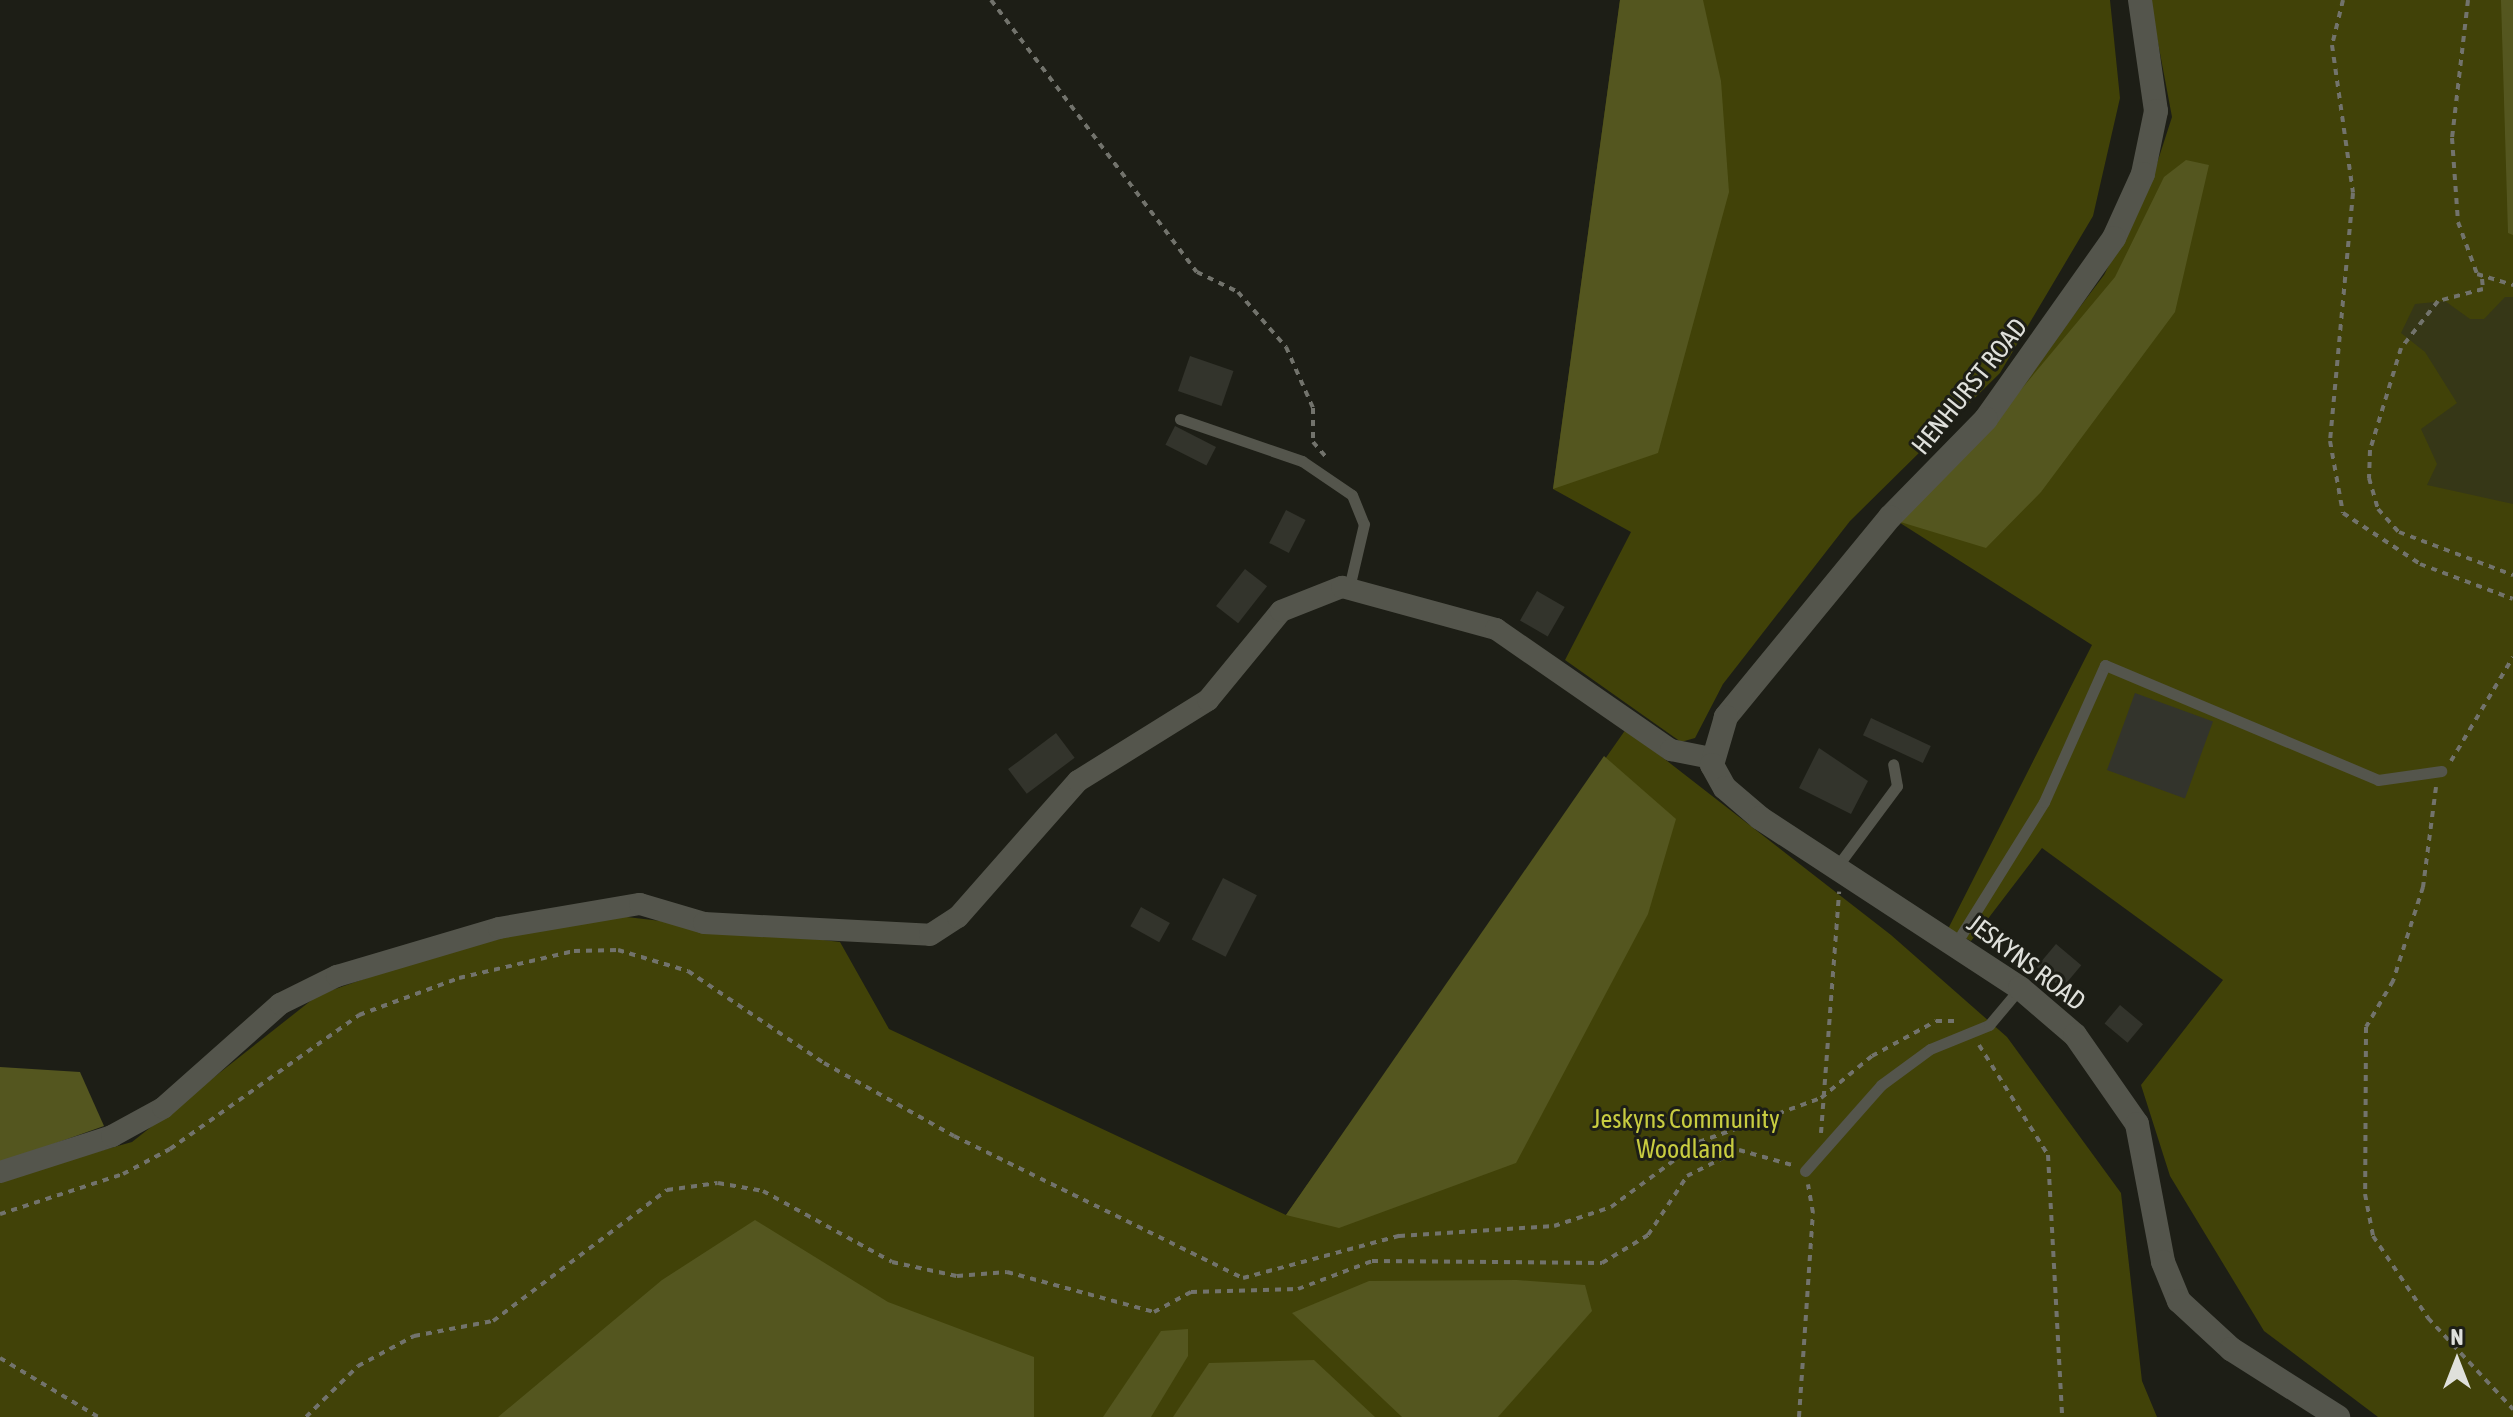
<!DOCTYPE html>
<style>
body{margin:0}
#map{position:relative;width:2513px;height:1417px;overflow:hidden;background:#1d1e16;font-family:"Asap Condensed",sans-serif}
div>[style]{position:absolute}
.green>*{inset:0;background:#414208}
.forest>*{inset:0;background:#54561f}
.water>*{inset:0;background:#363717}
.building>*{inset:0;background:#33342c;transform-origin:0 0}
.path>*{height:4px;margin-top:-2px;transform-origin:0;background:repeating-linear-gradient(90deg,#72736c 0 6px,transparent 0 12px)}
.service>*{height:11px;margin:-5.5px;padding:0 5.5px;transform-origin:5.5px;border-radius:5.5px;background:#54554c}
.minor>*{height:22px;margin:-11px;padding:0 11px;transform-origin:11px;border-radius:11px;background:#54554c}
.tertiary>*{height:24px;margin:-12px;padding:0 12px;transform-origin:12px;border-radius:12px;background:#54554c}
span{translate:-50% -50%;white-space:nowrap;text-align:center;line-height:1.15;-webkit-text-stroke:6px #1d1e16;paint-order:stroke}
.street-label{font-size:26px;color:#dfe0db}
.park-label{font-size:26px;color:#c8cc40}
.north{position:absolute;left:2417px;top:1321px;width:80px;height:80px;-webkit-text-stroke:6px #1d1e16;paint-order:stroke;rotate:0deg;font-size:22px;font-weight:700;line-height:32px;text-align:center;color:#dfe0db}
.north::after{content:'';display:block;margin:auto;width:28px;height:36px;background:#dfe0db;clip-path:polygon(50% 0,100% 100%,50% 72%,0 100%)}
</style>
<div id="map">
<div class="green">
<div style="clip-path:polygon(1620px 0,2110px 0,2120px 98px,2093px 216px,2000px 373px,1850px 521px,1723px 684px,1695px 738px,1681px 742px,1565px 660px,1631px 532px,1553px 489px)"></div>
<div style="clip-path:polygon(2150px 0,2513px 0,2513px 1417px,2378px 1417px,2264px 1331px,2170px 1176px,2141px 1085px,2223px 980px,2042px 848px,1971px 941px,1948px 929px,2092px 645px,1897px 521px,1988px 429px,2104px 275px,2149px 188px,2172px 117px)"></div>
<div style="clip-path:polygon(1626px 729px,1891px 935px,2007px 1037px,2121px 1193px,2142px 1381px,2157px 1417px,0 1417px,0 1179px,132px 1142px,318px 995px,433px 955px,601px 914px,840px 942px,889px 1029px,1286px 1215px)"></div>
</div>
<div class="forest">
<div style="clip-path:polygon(1620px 0,1703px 0,1721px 81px,1729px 192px,1658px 453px,1553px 489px)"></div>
<div style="clip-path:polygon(2501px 0,2513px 0,2513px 235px,2508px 233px)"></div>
<div style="clip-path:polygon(2186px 160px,2209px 165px,2175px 312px,2041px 492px,1986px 548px,1897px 521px,1988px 429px,2115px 277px,2164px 177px)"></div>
<div style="clip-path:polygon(1604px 756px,1676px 819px,1648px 914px,1516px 1163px,1339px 1228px,1286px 1215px)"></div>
<div style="clip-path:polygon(0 1067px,80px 1072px,104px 1126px,0 1163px)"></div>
<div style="clip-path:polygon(755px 1220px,888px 1302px,1034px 1357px,1034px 1417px,498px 1417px,662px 1280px)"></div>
<div style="clip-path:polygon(1517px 1280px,1585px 1285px,1592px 1311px,1498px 1417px,1402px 1417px,1292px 1313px,1369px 1281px)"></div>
<div style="clip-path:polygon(1188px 1329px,1188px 1356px,1151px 1417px,1103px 1417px,1161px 1331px)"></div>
<div style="clip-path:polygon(1314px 1360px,1375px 1417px,1173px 1417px,1209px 1363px)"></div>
</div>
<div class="water">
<div style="clip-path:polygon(2505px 297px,2513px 297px,2513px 504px,2427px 485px,2437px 464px,2421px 429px,2457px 403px,2425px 352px,2401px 333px,2415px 304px,2445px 301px,2470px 319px,2484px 319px)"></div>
</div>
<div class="building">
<div style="left:1190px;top:356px;width:46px;height:37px;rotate:19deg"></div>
<div style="left:1175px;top:426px;width:46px;height:21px;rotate:27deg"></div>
<div style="left:1286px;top:510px;width:22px;height:37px;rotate:27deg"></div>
<div style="left:1245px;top:569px;width:28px;height:47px;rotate:38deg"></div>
<div style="left:1537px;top:591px;width:32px;height:34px;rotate:30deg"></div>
<div style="left:2135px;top:693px;width:83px;height:82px;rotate:20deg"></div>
<div style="left:1871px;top:718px;width:66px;height:19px;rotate:25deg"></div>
<div style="left:1056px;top:733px;width:31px;height:60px;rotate:53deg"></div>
<div style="clip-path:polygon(1819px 748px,1868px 781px,1851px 814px,1799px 788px)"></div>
<div style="left:1223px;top:878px;width:38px;height:69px;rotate:27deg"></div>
<div style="left:1141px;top:907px;width:33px;height:22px;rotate:29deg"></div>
<div style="left:2056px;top:944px;width:33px;height:30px;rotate:40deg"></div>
<div style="left:2120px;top:1005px;width:30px;height:24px;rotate:40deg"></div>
</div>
<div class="path">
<div style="left:991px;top:0;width:341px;rotate:52.9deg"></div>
<div style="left:1197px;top:272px;width:46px;rotate:26deg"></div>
<div style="left:1238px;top:292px;width:73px;rotate:48.9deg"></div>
<div style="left:1286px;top:347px;width:67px;rotate:66.1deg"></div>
<div style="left:1313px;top:408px;width:34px;rotate:90deg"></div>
<div style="left:1313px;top:442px;width:23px;rotate:49deg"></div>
<div style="left:2343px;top:0;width:46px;rotate:103.7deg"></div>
<div style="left:2332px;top:45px;width:149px;rotate:81.9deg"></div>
<div style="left:2353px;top:193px;width:249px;rotate:95.3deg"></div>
<div style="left:2330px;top:441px;width:73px;rotate:79.8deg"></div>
<div style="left:2343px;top:513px;width:92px;rotate:33.5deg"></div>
<div style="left:2420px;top:564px;width:99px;rotate:20.6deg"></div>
<div style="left:2468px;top:0;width:139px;rotate:96.6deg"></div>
<div style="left:2452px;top:138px;width:84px;rotate:85.9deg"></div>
<div style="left:2458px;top:222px;width:55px;rotate:69.9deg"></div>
<div style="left:2477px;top:274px;width:38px;rotate:17deg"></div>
<div style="left:2482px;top:279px;width:10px;rotate:84deg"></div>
<div style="left:2483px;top:289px;width:47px;rotate:165.1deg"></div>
<div style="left:2438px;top:301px;width:60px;rotate:128.2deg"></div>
<div style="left:2401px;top:348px;width:107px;rotate:106.9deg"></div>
<div style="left:2370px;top:450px;width:28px;rotate:92deg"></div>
<div style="left:2369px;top:478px;width:32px;rotate:74deg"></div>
<div style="left:2378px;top:509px;width:31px;rotate:48deg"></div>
<div style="left:2399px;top:532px;width:122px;rotate:20.7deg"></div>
<div style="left:2451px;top:761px;width:121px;rotate:-59.2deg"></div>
<div style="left:2436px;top:787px;width:101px;rotate:97.4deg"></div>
<div style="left:2423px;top:887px;width:99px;rotate:107.7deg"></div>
<div style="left:2393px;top:981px;width:53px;rotate:120.4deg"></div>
<div style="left:2366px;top:1027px;width:167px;rotate:90.3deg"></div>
<div style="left:2365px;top:1194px;width:43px;rotate:79.2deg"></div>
<div style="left:2373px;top:1236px;width:99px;rotate:56.1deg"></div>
<div style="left:2428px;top:1318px;width:125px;rotate:47deg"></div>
<div style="left:1979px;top:1045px;width:130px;rotate:57.9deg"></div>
<div style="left:2048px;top:1155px;width:262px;rotate:86.9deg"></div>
<div style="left:1821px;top:1133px;width:242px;rotate:-85.7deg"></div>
<div style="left:0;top:1214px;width:129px;rotate:-18deg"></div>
<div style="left:123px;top:1174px;width:53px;rotate:-28deg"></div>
<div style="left:170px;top:1149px;width:232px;rotate:-35.3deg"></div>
<div style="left:359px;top:1015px;width:107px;rotate:-20.3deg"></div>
<div style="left:459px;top:978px;width:118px;rotate:-13.2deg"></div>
<div style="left:574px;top:951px;width:44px;rotate:-1.3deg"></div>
<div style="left:618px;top:950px;width:73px;rotate:16.7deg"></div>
<div style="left:688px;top:971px;width:164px;rotate:34.1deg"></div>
<div style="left:824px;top:1063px;width:149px;rotate:29.3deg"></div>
<div style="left:954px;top:1136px;width:322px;rotate:26.2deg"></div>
<div style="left:1243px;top:1278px;width:162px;rotate:-15.1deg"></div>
<div style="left:1399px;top:1236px;width:155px;rotate:-3.7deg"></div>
<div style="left:1554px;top:1226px;width:60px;rotate:-18.4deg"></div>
<div style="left:1611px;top:1207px;width:109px;rotate:-36.5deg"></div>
<div style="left:1699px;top:1142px;width:130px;rotate:-19.8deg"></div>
<div style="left:1821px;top:1098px;width:66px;rotate:-39.5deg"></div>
<div style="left:1872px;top:1056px;width:73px;rotate:-28.7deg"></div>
<div style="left:1936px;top:1021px;width:19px"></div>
<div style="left:0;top:1358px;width:114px;rotate:31deg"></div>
<div style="left:306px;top:1417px;width:73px;rotate:-44.4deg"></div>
<div style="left:358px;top:1366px;width:64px;rotate:-28.2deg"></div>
<div style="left:414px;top:1336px;width:80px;rotate:-10.8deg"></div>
<div style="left:493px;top:1321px;width:218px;rotate:-37deg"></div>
<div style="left:667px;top:1190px;width:51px;rotate:-7.8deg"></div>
<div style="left:718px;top:1183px;width:46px;rotate:10.1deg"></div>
<div style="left:763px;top:1191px;width:147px;rotate:28.8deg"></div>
<div style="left:892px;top:1262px;width:66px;rotate:12.2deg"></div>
<div style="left:957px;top:1276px;width:50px;rotate:-4.6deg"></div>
<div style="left:1007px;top:1272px;width:152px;rotate:15.2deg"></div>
<div style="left:1154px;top:1312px;width:42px;rotate:-28.4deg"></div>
<div style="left:1191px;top:1292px;width:107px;rotate:-1.6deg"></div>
<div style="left:1298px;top:1289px;width:79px;rotate:-20.7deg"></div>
<div style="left:1372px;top:1261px;width:230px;rotate:0.5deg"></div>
<div style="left:1602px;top:1263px;width:54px;rotate:-31.3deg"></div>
<div style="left:1648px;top:1235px;width:71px;rotate:-56.5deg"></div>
<div style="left:1687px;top:1176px;width:58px;rotate:-26.6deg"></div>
<div style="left:1739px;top:1150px;width:55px;rotate:15.8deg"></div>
<div style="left:1799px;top:1417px;width:204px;rotate:-86.1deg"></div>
<div style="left:1813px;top:1213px;width:29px;rotate:-100deg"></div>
</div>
<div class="service">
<div style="left:1180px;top:419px;width:129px;rotate:19deg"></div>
<div style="left:1302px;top:461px;width:60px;rotate:34.2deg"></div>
<div style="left:1352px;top:495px;width:31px;rotate:68deg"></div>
<div style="left:1364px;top:524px;width:66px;rotate:103.2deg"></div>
<div style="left:1836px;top:868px;width:102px;rotate:-53.4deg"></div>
<div style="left:1897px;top:786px;width:22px;rotate:-100deg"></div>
<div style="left:1955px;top:945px;width:168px;rotate:-58.1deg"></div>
<div style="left:2044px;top:802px;width:150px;rotate:-66deg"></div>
<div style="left:2105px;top:665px;width:296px;rotate:22.8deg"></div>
<div style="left:2378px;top:780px;width:64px;rotate:-8.1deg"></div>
<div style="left:1805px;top:1171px;width:115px;rotate:-48.5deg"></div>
<div style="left:1881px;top:1085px;width:61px;rotate:-36.3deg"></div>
<div style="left:1930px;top:1049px;width:64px;rotate:-22.1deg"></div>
<div style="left:1989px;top:1025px;width:48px;rotate:-50deg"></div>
</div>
<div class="minor">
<div style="left:0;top:1172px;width:118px;rotate:-17.8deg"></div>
<div style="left:112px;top:1136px;width:58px;rotate:-28.8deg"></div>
<div style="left:163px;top:1108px;width:157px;rotate:-41.6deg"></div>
<div style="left:280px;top:1004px;width:64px;rotate:-26.2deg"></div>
<div style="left:337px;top:976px;width:169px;rotate:-16.5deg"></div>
<div style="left:499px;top:928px;width:143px;rotate:-9.7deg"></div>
<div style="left:640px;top:904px;width:67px;rotate:16.5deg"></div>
<div style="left:704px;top:923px;width:226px;rotate:3deg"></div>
<div style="left:930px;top:935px;width:33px;rotate:-33deg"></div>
<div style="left:958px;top:917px;width:181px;rotate:-48.6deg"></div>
<div style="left:1078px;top:781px;width:153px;rotate:-31.9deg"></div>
<div style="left:1208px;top:700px;width:115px;rotate:-50.6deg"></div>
<div style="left:1281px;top:611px;width:66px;rotate:-21.5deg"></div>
<div style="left:1342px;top:587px;width:160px;rotate:15.3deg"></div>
<div style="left:1496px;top:629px;width:213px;rotate:34.7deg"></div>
<div style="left:1671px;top:750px;width:41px;rotate:11.3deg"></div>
</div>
<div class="tertiary">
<div style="left:2140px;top:0;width:112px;rotate:81.8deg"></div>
<div style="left:2156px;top:111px;width:64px;rotate:101.7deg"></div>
<div style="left:2143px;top:174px;width:70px;rotate:114.4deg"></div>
<div style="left:2114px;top:238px;width:222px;rotate:125.3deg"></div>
<div style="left:1986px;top:419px;width:137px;rotate:134.4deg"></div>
<div style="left:1890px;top:517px;width:259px;rotate:129.4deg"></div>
<div style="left:1726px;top:717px;width:50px;rotate:106.3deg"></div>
<div style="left:1712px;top:765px;width:26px;rotate:61deg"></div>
<div style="left:1725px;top:788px;width:46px;rotate:40.6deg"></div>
<div style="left:1760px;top:818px;width:311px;rotate:33.2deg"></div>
<div style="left:2020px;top:988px;width:72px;rotate:40.5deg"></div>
<div style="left:2075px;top:1035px;width:108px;rotate:55.1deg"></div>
<div style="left:2137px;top:1124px;width:140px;rotate:79.3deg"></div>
<div style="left:2163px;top:1262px;width:42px;rotate:67.7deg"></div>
<div style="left:2179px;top:1301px;width:71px;rotate:42.7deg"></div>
<div style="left:2231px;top:1349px;width:127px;rotate:32.4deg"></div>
</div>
<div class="street-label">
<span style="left:1970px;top:387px;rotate:-51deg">HENHURST ROAD</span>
<span style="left:2026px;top:963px;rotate:37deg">JESKYNS ROAD</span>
</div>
<div class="park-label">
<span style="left:1686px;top:1135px">Jeskyns Community<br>Woodland</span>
</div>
<div class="north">N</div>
</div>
